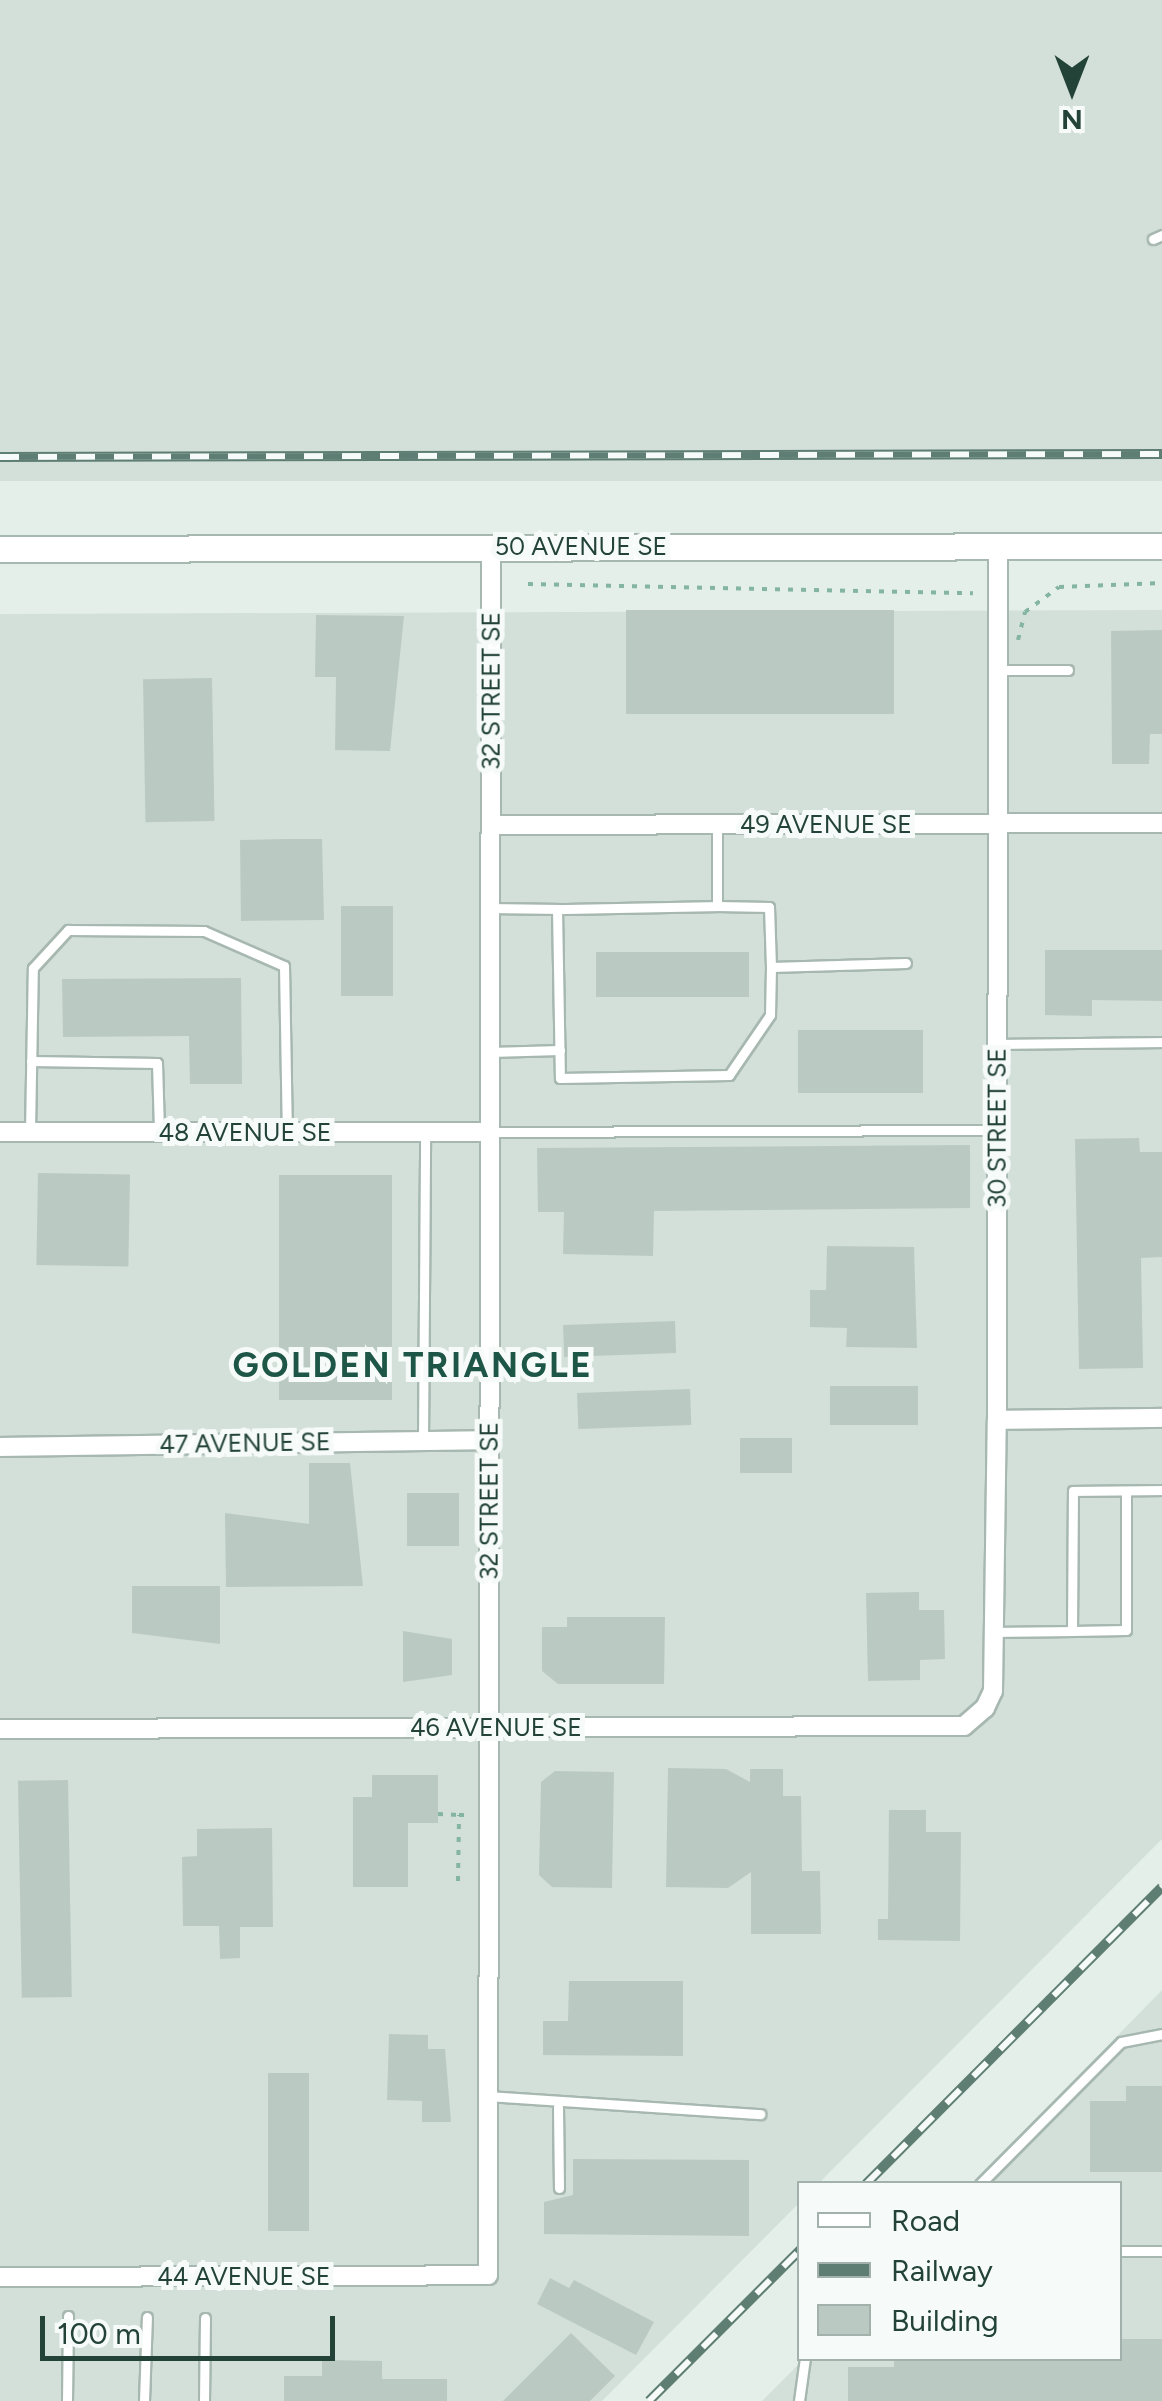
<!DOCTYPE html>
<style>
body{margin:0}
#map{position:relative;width:1162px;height:2401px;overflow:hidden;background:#e5efea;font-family:Figtree,sans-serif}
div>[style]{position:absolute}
.built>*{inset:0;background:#d3dfd9;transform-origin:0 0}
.building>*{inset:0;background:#bacac3;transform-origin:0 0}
.path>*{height:4px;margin-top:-2px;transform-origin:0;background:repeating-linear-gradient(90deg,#84b4a3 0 5px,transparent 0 13px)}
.roads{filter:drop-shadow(2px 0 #a7b8b1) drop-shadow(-2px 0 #a7b8b1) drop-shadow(0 2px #a7b8b1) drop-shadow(0 -2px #a7b8b1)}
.lane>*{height:9px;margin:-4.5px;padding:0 4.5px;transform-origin:4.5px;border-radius:4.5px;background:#fff}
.street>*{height:18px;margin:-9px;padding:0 9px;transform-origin:9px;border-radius:9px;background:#fff}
.secondary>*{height:25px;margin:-12.5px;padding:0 12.5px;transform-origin:12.5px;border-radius:12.5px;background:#fff}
.rail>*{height:10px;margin-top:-5px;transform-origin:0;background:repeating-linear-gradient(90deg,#f6fbf9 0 19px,#5e7e74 0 38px);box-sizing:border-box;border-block:2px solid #5e7e74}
span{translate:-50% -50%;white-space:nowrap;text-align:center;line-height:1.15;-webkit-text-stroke:10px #f6fbf9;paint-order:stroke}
.street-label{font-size:25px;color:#234339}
.district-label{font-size:35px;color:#1d5646;font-weight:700;letter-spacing:2.5px}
.legend{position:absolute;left:797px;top:2181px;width:325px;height:180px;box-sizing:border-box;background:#f6fbf9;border:2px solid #a2b1ac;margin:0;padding:12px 18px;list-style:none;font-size:30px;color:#234339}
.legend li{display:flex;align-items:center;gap:20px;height:50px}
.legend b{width:50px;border:2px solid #a2b1ac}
.north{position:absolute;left:1022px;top:40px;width:100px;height:100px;-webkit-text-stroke:8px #f6fbf9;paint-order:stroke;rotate:180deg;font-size:28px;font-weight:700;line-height:40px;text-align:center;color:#234339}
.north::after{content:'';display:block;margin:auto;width:35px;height:45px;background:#234339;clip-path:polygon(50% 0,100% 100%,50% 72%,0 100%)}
.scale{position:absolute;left:40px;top:2316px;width:295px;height:45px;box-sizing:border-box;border:5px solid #234339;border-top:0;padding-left:12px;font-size:30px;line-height:35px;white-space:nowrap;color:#234339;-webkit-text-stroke:8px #f6fbf9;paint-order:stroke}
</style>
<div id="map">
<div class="built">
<div style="left:0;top:0;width:1162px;height:481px"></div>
<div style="clip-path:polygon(1162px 610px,1162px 1839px,819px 2183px,800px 2184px,799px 2203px,602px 2401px,0 2401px,0 614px)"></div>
<div style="clip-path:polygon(1162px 1990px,1162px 2401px,762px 2401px,804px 2359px,1120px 2358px,1120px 2184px,974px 2183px)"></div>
</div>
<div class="building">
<div style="left:894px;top:610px;width:104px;height:268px;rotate:90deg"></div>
<div style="clip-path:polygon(316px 615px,404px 616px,390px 751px,335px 750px,336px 677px,315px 677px)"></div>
<div style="clip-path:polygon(1162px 630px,1162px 734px,1150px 734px,1149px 764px,1112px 764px,1111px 631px)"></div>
<div style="left:212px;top:678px;width:143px;height:69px;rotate:89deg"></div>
<div style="clip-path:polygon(283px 839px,322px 839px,324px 920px,241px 921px,240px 840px)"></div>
<div style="left:341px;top:906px;width:52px;height:90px"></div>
<div style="clip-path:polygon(1045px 950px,1162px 950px,1162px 1001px,1092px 1000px,1092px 1016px,1045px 1015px)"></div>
<div style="left:596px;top:952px;width:153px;height:45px"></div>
<div style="clip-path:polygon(241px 978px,242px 1084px,190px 1084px,189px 1036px,63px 1037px,62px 979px)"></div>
<div style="left:923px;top:1030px;width:63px;height:125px;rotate:90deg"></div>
<div style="clip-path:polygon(1139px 1138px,1140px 1152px,1162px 1152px,1162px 1257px,1141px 1258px,1143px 1368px,1079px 1369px,1075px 1139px)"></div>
<div style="clip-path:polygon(970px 1145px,970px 1208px,654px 1211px,653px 1256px,563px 1254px,564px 1212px,538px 1212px,537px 1148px)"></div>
<div style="left:38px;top:1173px;width:92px;height:92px;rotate:1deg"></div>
<div style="left:279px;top:1175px;width:113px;height:225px"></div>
<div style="clip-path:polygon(827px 1246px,914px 1247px,917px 1348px,846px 1347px,847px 1328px,810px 1327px,810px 1290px,826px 1290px)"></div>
<div style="left:675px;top:1321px;width:32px;height:112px;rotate:88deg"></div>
<div style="left:918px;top:1386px;width:39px;height:88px;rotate:90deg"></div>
<div style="left:690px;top:1389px;width:36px;height:113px;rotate:88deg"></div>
<div style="left:740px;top:1438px;width:52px;height:35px"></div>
<div style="clip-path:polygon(309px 1463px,350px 1463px,363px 1586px,226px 1587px,225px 1513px,309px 1524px)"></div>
<div style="left:407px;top:1493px;width:52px;height:53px"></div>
<div style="clip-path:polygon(132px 1586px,220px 1586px,220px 1644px,132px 1633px)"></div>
<div style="clip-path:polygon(919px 1592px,919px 1610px,944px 1610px,945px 1659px,920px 1660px,920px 1680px,868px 1681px,866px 1593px)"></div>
<div style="clip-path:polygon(567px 1617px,665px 1617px,664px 1684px,558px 1684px,542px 1671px,542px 1627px,567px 1627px)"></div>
<div style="clip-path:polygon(403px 1631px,452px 1639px,452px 1675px,403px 1682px)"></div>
<div style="clip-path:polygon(668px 1768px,726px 1769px,750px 1782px,750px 1769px,783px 1769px,783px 1796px,801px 1796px,802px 1871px,820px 1871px,821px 1934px,751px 1934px,751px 1872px,728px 1888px,666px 1887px)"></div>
<div style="clip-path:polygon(555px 1771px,614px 1772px,612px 1888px,552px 1887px,539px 1875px,541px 1782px)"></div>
<div style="clip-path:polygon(372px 1775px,438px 1775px,438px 1823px,408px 1823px,408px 1887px,353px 1887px,353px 1797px,372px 1797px)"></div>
<div style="left:68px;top:1780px;width:217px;height:50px;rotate:89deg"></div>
<div style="clip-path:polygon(889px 1810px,926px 1810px,926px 1832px,961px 1832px,960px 1941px,878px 1940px,878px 1919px,888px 1919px)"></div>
<div style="clip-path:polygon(272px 1828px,273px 1927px,240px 1927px,240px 1958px,220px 1959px,219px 1926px,183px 1926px,182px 1857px,197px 1856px,197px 1829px)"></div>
<div style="clip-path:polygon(569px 1981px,683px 1981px,683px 2056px,543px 2055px,543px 2021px,568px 2021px)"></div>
<div style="clip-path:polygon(389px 2034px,428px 2035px,428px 2049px,445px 2049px,451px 2122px,422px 2122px,422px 2101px,387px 2100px)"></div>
<div style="left:268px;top:2073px;width:41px;height:158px"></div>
<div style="clip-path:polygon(1126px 2086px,1162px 2086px,1162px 2172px,1090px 2172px,1090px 2101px,1126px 2101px)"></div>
<div style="clip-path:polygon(573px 2159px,749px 2160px,749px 2236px,544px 2234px,544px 2202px,573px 2195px)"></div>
<div style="clip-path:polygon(550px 2278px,569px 2288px,574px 2280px,654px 2322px,636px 2355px,537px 2304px)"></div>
<div style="clip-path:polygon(571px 2333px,615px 2376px,590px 2401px,503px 2401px)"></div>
<div style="clip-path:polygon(1120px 2339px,1162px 2339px,1162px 2401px,848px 2401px,848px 2367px,894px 2367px,894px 2358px,1120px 2358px)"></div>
<div style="clip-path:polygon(322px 2360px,382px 2361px,382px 2379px,447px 2379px,447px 2401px,284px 2401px,284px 2376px,322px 2376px)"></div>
</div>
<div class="path">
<div style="left:528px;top:584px;width:445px;rotate:1.2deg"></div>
<div style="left:1018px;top:640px;width:29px;rotate:-76deg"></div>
<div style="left:1025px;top:612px;width:42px;rotate:-36.3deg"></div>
<div style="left:1059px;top:587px;width:103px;rotate:-2.2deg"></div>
<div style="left:438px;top:1814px;width:21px;rotate:3deg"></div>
<div style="left:458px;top:1881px;width:66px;rotate:-89.1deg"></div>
<div style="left:459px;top:1815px;width:11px"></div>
</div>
<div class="roads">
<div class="lane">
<div style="left:1153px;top:239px;width:10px;rotate:-24deg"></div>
<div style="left:997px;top:670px;width:71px"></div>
<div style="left:717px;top:824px;width:82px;rotate:90deg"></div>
<div style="left:717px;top:906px;width:160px;rotate:178.9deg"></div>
<div style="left:557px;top:909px;width:169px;rotate:89deg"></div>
<div style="left:560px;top:1078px;width:169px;rotate:-1deg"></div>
<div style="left:729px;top:1075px;width:73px;rotate:-55.7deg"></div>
<div style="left:770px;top:1015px;width:48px;rotate:-88.8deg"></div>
<div style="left:771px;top:967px;width:135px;rotate:-1.7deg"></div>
<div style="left:717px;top:906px;width:52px;rotate:1.1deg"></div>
<div style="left:769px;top:907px;width:60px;rotate:88.1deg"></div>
<div style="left:491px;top:908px;width:66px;rotate:0.9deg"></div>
<div style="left:997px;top:1044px;width:165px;rotate:-0.7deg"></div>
<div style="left:490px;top:1052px;width:70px;rotate:-1.6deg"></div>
<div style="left:31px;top:1061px;width:126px;rotate:0.9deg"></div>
<div style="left:157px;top:1063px;width:69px;rotate:88.3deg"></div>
<div style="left:30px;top:1132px;width:164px;rotate:-89deg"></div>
<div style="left:33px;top:968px;width:52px;rotate:-47.4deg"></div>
<div style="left:68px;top:930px;width:136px;rotate:0.4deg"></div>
<div style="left:204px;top:931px;width:87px;rotate:23.6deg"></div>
<div style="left:284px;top:966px;width:166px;rotate:89deg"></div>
<div style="left:490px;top:1132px;width:507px;rotate:-0.23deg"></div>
<div style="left:423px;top:1441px;width:309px;rotate:-89.6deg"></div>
<div style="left:1072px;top:1631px;width:54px;rotate:-1.1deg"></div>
<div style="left:1126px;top:1630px;width:139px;rotate:-90deg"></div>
<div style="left:994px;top:1632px;width:78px;rotate:-0.7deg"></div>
<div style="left:1072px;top:1631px;width:140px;rotate:-89.6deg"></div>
<div style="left:1073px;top:1491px;width:89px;rotate:-0.6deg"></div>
<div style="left:488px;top:2096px;width:273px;rotate:3.8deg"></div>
<div style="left:558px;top:2107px;width:81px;rotate:89.3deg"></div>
<div style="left:980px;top:2184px;width:200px;rotate:-45.2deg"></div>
<div style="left:1121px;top:2042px;width:42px;rotate:-11deg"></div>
<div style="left:1120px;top:2251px;width:42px"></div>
<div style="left:67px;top:2401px;width:85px;rotate:-89.3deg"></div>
<div style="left:144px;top:2401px;width:84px;rotate:-88deg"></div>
<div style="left:204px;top:2401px;width:83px;rotate:-89.3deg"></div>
<div style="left:799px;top:2401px;width:43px;rotate:-82.1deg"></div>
</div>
<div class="street">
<div style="left:491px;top:825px;width:671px;rotate:-0.17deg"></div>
<div style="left:0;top:1132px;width:490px"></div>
<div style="left:997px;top:1420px;width:165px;rotate:-0.7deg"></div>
<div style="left:0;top:1447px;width:490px;rotate:-0.8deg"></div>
<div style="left:0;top:1729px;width:964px;rotate:-0.18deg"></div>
<div style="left:964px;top:1726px;width:28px;rotate:-41deg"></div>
<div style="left:985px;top:1708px;width:19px;rotate:-65deg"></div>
<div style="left:993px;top:1691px;width:271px;rotate:-89.2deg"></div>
<div style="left:997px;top:1420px;width:875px;rotate:-89.93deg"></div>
<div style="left:0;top:2277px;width:488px;rotate:-0.2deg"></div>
<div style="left:488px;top:2275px;width:1729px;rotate:-89.9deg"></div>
</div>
<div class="secondary">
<div style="left:0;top:549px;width:1162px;rotate:-0.15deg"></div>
</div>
</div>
<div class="rail">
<div style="left:0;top:457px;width:1162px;rotate:-0.15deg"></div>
<div style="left:866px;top:2184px;width:419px;rotate:-45.1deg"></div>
<div style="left:649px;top:2401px;width:214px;rotate:-45deg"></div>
</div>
<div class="street-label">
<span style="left:581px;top:546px">50 AVENUE SE</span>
<span style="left:491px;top:691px;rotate:-90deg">32 STREET SE</span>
<span style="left:826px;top:824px">49 AVENUE SE</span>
<span style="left:997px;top:1128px;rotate:-90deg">30 STREET SE</span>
<span style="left:245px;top:1132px">48 AVENUE SE</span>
<span style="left:245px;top:1443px;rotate:-1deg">47 AVENUE SE</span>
<span style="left:489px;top:1501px;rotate:-90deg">32 STREET SE</span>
<span style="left:496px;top:1727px">46 AVENUE SE</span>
<span style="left:244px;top:2276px">44 AVENUE SE</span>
</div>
<div class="district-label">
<span style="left:413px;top:1365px">GOLDEN TRIANGLE</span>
</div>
<ul class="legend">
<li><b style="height:12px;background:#fff"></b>Road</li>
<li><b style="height:12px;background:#5e7e74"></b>Railway</li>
<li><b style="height:28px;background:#bacac3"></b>Building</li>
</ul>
<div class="north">N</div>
<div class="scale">100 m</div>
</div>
